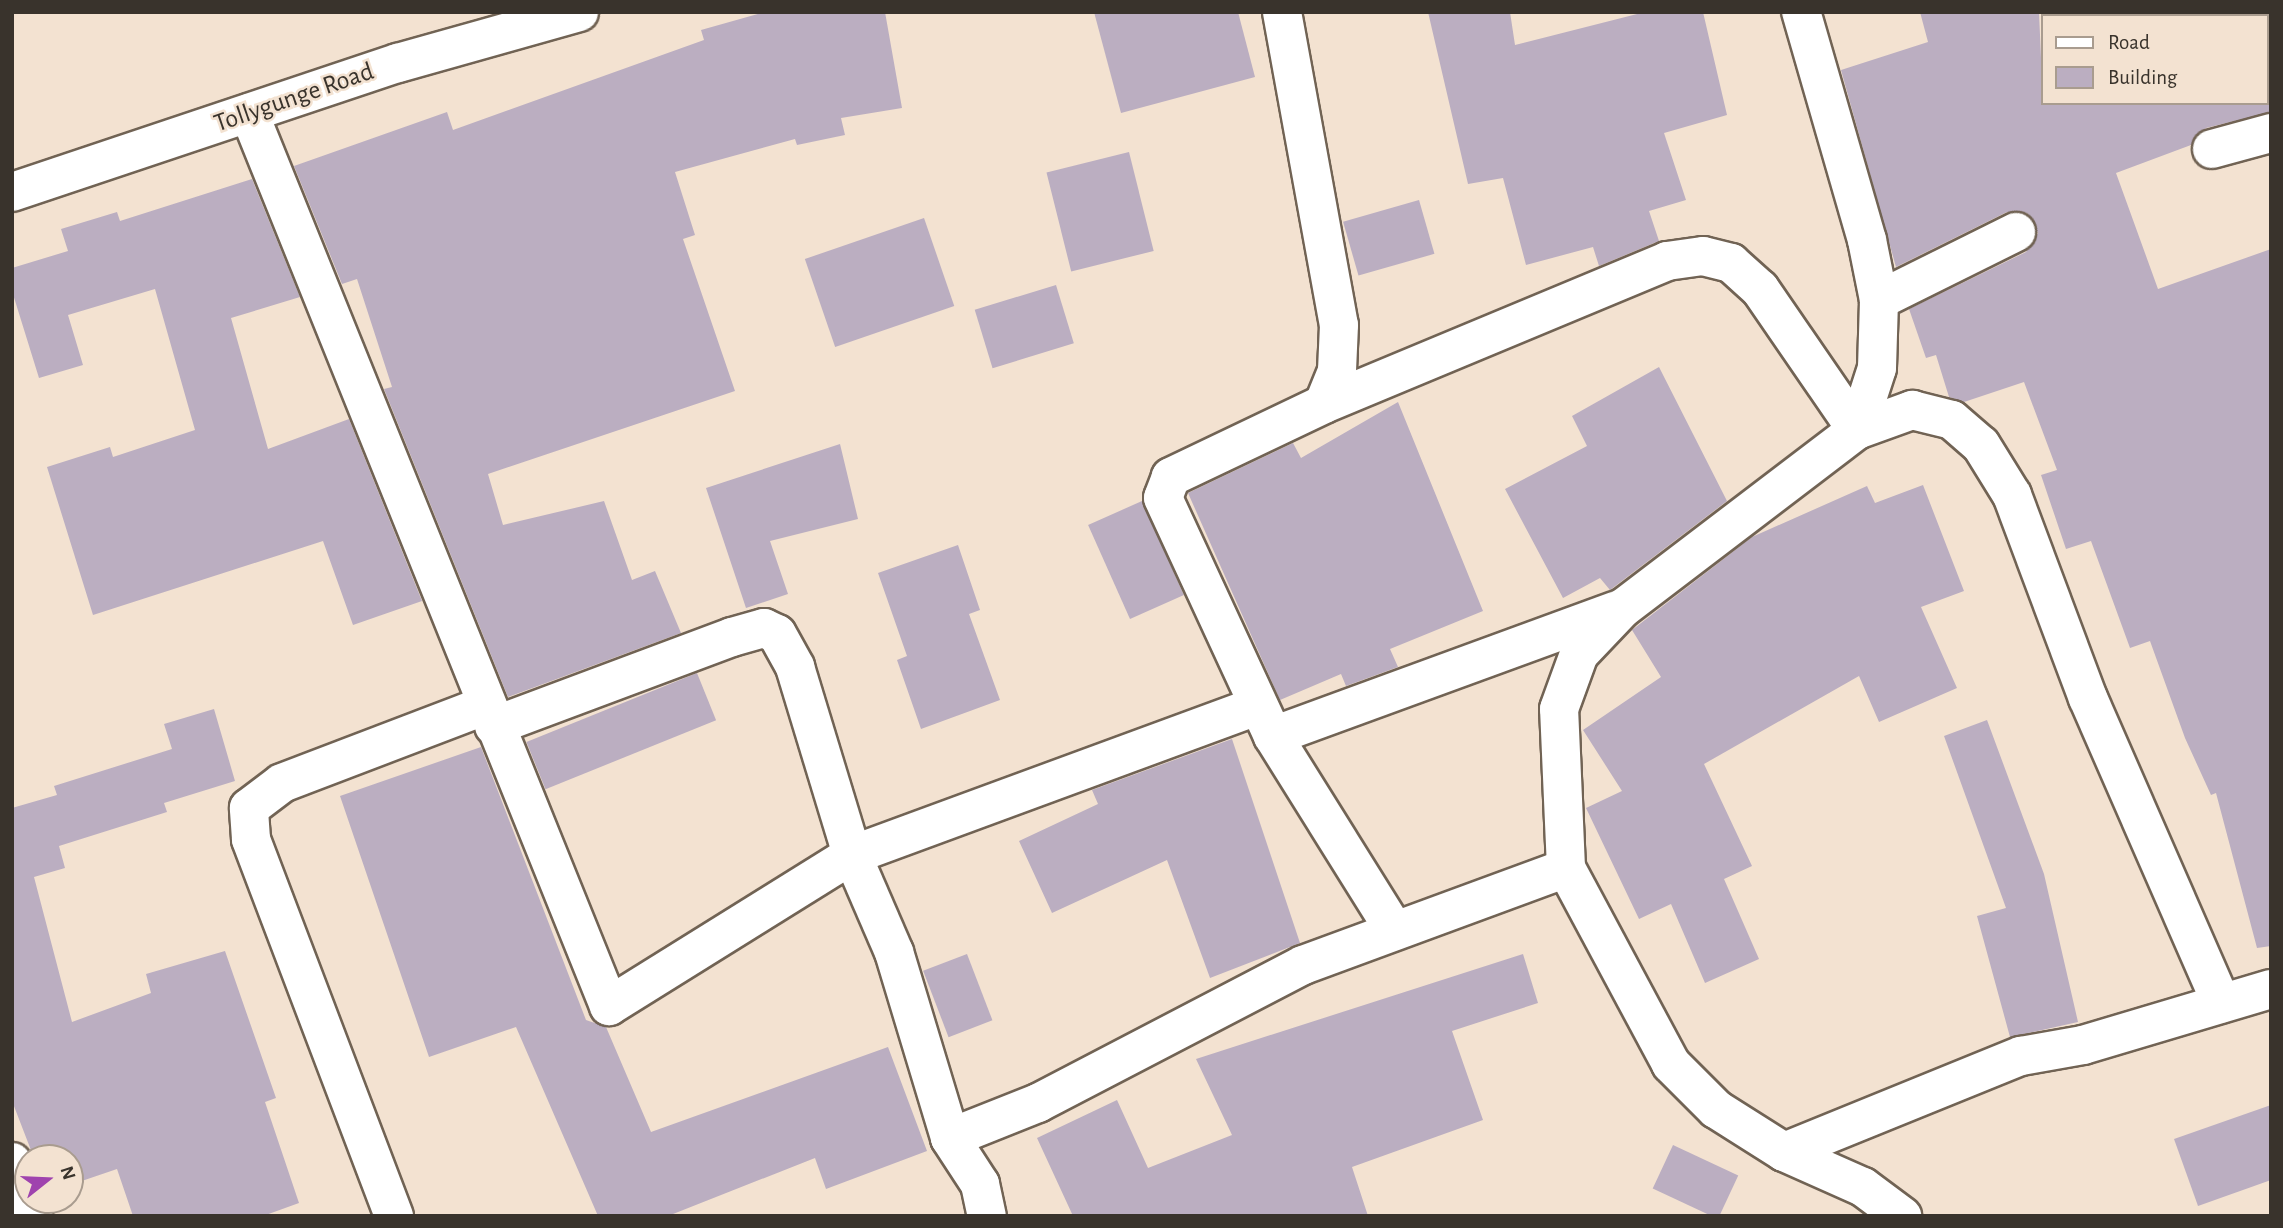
<!DOCTYPE html>
<style>
body{margin:0}
#map{position:relative;width:2283px;height:1228px;overflow:hidden;background:#f3e2d1;font-family:"Alegreya Sans",sans-serif}
div>[style]{position:absolute}
.building>*{inset:0;background:#bbaec1;transform-origin:0 0}
.roads{filter:drop-shadow(2px 0 #716354) drop-shadow(-2px 0 #716354) drop-shadow(0 2px #716354) drop-shadow(0 -2px #716354)}
.minor>*{height:38px;margin:-19px;padding:0 19px;transform-origin:19px;border-radius:19px;background:#fff}
span{translate:-50% -50%;white-space:nowrap;text-align:center;line-height:1.15;-webkit-text-stroke:5px #f3e2d1;paint-order:stroke}
.street-label{font-size:26px;color:#39332c}
.frame{position:absolute;inset:0;border:14px solid #39332c;pointer-events:none}
.legend{position:absolute;left:2041px;top:14px;width:228px;height:91px;box-sizing:border-box;background:#f3e2d1;border:2px solid #a99c8f;margin:0;padding:9px 12px;list-style:none;font-size:21px;color:#39332c}
.legend li{display:flex;align-items:center;gap:14px;height:35px}
.legend b{width:35px;border:2px solid #a99c8f}
.north{position:absolute;left:14px;top:1144px;width:70px;height:70px;box-sizing:border-box;background:#f3e2d1;border:2px solid #a99c8f;border-radius:50%;rotate:72deg;font-size:19px;font-weight:700;line-height:28px;text-align:center;color:#39332c}
.north::after{content:'';display:block;margin:auto;width:24px;height:32px;background:#9f43ae;clip-path:polygon(50% 0,100% 100%,50% 72%,0 100%)}
</style>
<div id="map">
<div class="building">
<div style="clip-path:polygon(765px 12px,885px 12px,902px 108px,841px 118px,845px 135px,797px 145px,795px 139px,675px 172px,695px 235px,683px 239px,735px 391px,488px 474px,503px 525px,604px 501px,632px 580px,655px 571px,681px 633px,508px 697px,384px 389px,392px 387px,357px 279px,342px 284px,294px 166px,447px 112px,453px 130px,704px 40px,701px 30px)"></div>
<div style="clip-path:polygon(1094px 12px,1238px 12px,1255px 77px,1121px 113px)"></div>
<div style="clip-path:polygon(1428px 12px,1510px 12px,1515px 45px,1645px 12px,1703px 12px,1727px 115px,1664px 133px,1686px 200px,1649px 211px,1659px 241px,1599px 266px,1593px 247px,1526px 265px,1503px 178px,1468px 184px)"></div>
<div style="clip-path:polygon(1920px 12px,2039px 12px,2043px 103px,2271px 103px,2271px 112px,2206px 128px,2191px 145px,2116px 173px,2158px 289px,2271px 249px,2271px 946px,2257px 948px,2216px 793px,2211px 795px,2185px 738px,2150px 641px,2130px 648px,2091px 541px,2066px 549px,2041px 475px,2057px 470px,2024px 382px,1964px 402px,1949px 397px,1936px 355px,1926px 358px,1909px 309px,2026px 252px,2038px 233px,2027px 213px,2007px 212px,1896px 267px,1841px 70px,1928px 42px)"></div>
<div style="left:1129px;top:152px;width:102px;height:85px;rotate:76deg"></div>
<div style="clip-path:polygon(252px 179px,300px 297px,231px 318px,268px 449px,349px 419px,422px 601px,353px 625px,323px 541px,93px 615px,47px 467px,110px 447px,113px 457px,195px 430px,155px 289px,68px 315px,83px 365px,39px 378px,12px 291px,12px 268px,68px 251px,61px 229px,117px 212px,120px 221px)"></div>
<div style="left:1419px;top:200px;width:56px;height:79px;rotate:74deg"></div>
<div style="left:924px;top:218px;width:93px;height:126px;rotate:71deg"></div>
<div style="left:1056px;top:285px;width:61px;height:85px;rotate:73deg"></div>
<div style="clip-path:polygon(1659px 367px,1727px 501px,1610px 590px,1600px 578px,1563px 598px,1505px 489px,1587px 446px,1572px 416px)"></div>
<div style="clip-path:polygon(1398px 402px,1483px 611px,1390px 649px,1398px 667px,1346px 686px,1341px 674px,1280px 700px,1188px 493px,1293px 443px,1301px 458px)"></div>
<div style="clip-path:polygon(840px 444px,858px 519px,770px 541px,788px 594px,746px 608px,706px 488px)"></div>
<div style="clip-path:polygon(1923px 485px,1964px 591px,1921px 607px,1957px 688px,1879px 722px,1859px 676px,1704px 764px,1752px 866px,1724px 879px,1759px 959px,1705px 983px,1671px 904px,1639px 919px,1586px 808px,1622px 791px,1583px 730px,1661px 677px,1632px 630px,1752px 537px,1867px 486px,1875px 503px)"></div>
<div style="left:1142px;top:501px;width:103px;height:59px;rotate:66deg"></div>
<div style="clip-path:polygon(958px 545px,980px 610px,969px 614px,1000px 700px,921px 729px,897px 660px,907px 656px,878px 573px)"></div>
<div style="left:697px;top:673px;width:51px;height:184px;rotate:68deg"></div>
<div style="clip-path:polygon(214px 709px,235px 781px,164px 803px,167px 812px,59px 846px,65px 868px,34px 877px,72px 1022px,151px 993px,146px 974px,225px 951px,276px 1098px,265px 1102px,299px 1203px,263px 1216px,133px 1216px,117px 1169px,70px 1185px,70px 1158px,34px 1158px,12px 1101px,12px 808px,57px 795px,54px 786px,172px 749px,164px 724px)"></div>
<div style="clip-path:polygon(1987px 720px,2044px 874px,2078px 1022px,2010px 1037px,1977px 916px,2006px 908px,1944px 736px)"></div>
<div style="clip-path:polygon(1232px 739px,1300px 943px,1210px 978px,1167px 860px,1052px 913px,1019px 841px,1098px 804px,1092px 790px)"></div>
<div style="clip-path:polygon(481px 747px,586px 1020px,606px 1027px,651px 1132px,888px 1047px,927px 1151px,826px 1189px,815px 1158px,668px 1216px,598px 1216px,516px 1027px,429px 1057px,340px 796px)"></div>
<div style="left:967px;top:954px;width:71px;height:47px;rotate:69deg"></div>
<div style="clip-path:polygon(1523px 954px,1538px 1003px,1452px 1031px,1483px 1120px,1352px 1167px,1368px 1216px,1073px 1216px,1037px 1138px,1117px 1100px,1148px 1168px,1232px 1135px,1196px 1059px)"></div>
<div style="clip-path:polygon(2271px 1105px,2271px 1180px,2198px 1206px,2174px 1139px)"></div>
<div style="left:1673px;top:1145px;width:72px;height:48px;rotate:25deg"></div>
</div>
<div class="roads">
<div class="minor">
<div style="left:1282px;top:12px;width:318px;rotate:79.7deg"></div>
<div style="left:1339px;top:325px;width:46px;rotate:92.5deg"></div>
<div style="left:1337px;top:371px;width:35px;rotate:112deg"></div>
<div style="left:1324px;top:404px;width:170px;rotate:154.5deg"></div>
<div style="left:1171px;top:477px;width:22px;rotate:111deg"></div>
<div style="left:1163px;top:498px;width:262px;rotate:65.2deg"></div>
<div style="left:1273px;top:736px;width:229px;rotate:58deg"></div>
<div style="left:249px;top:113px;width:963px;rotate:68.04deg"></div>
<div style="left:609px;top:1006px;width:286px;rotate:-31.9deg"></div>
<div style="left:852px;top:855px;width:432px;rotate:-20.2deg"></div>
<div style="left:2212px;top:149px;width:61px;rotate:-15.2deg"></div>
<div style="left:12px;top:192px;width:407px;rotate:-18.5deg"></div>
<div style="left:398px;top:63px;width:188px;rotate:-15.7deg"></div>
<div style="left:1879px;top:300px;width:153px;rotate:-26.4deg"></div>
<div style="left:1324px;top:404px;width:372px;rotate:-22.6deg"></div>
<div style="left:1667px;top:261px;width:36px;rotate:-8deg"></div>
<div style="left:1703px;top:256px;width:29px;rotate:14deg"></div>
<div style="left:1731px;top:263px;width:39px;rotate:42deg"></div>
<div style="left:1760px;top:289px;width:171px;rotate:55.5deg"></div>
<div style="left:1857px;top:430px;width:59px;rotate:-20deg"></div>
<div style="left:1912px;top:410px;width:41px;rotate:14deg"></div>
<div style="left:1952px;top:420px;width:38px;rotate:41deg"></div>
<div style="left:1981px;top:445px;width:59px;rotate:58.2deg"></div>
<div style="left:2012px;top:495px;width:217px;rotate:69.5deg"></div>
<div style="left:2088px;top:698px;width:333px;rotate:66.4deg"></div>
<div style="left:494px;top:726px;width:254px;rotate:-20.5deg"></div>
<div style="left:732px;top:637px;width:33px;rotate:-16deg"></div>
<div style="left:764px;top:628px;width:14px;rotate:25deg"></div>
<div style="left:777px;top:634px;width:38px;rotate:61deg"></div>
<div style="left:795px;top:667px;width:196px;rotate:73.1deg"></div>
<div style="left:852px;top:855px;width:106px;rotate:66.6deg"></div>
<div style="left:894px;top:952px;width:194px;rotate:73.2deg"></div>
<div style="left:950px;top:1138px;width:95px;rotate:-21.7deg"></div>
<div style="left:1038px;top:1103px;width:299px;rotate:-27.5deg"></div>
<div style="left:1303px;top:965px;width:280px;rotate:-20.2deg"></div>
<div style="left:1566px;top:868px;width:222px;rotate:61.8deg"></div>
<div style="left:1671px;top:1064px;width:64px;rotate:45deg"></div>
<div style="left:1716px;top:1109px;width:80px;rotate:32.3deg"></div>
<div style="left:1784px;top:1152px;width:86px;rotate:23.9deg"></div>
<div style="left:1863px;top:1187px;width:49px;rotate:36.6deg"></div>
<div style="left:1273px;top:736px;width:364px;rotate:-20.1deg"></div>
<div style="left:1566px;top:868px;width:159px;rotate:-92.5deg"></div>
<div style="left:1559px;top:709px;width:59px;rotate:-70deg"></div>
<div style="left:1579px;top:654px;width:64px;rotate:-46.3deg"></div>
<div style="left:1623px;top:608px;width:294px;rotate:-37.3deg"></div>
<div style="left:1857px;top:430px;width:65px;rotate:-72.1deg"></div>
<div style="left:1877px;top:368px;width:68px;rotate:-88.3deg"></div>
<div style="left:1879px;top:300px;width:61px;rotate:-101.3deg"></div>
<div style="left:1867px;top:240px;width:237px;rotate:-106.1deg"></div>
<div style="left:950px;top:1138px;width:55px;rotate:56.9deg"></div>
<div style="left:980px;top:1184px;width:33px;rotate:78deg"></div>
<div style="left:1784px;top:1152px;width:256px;rotate:-22.1deg"></div>
<div style="left:2021px;top:1056px;width:63px;rotate:-10.1deg"></div>
<div style="left:2083px;top:1045px;width:196px;rotate:-16.6deg"></div>
<div style="left:12px;top:1162px;width:58px;rotate:68.7deg"></div>
<div style="left:394px;top:1216px;width:403px;rotate:-110.8deg"></div>
<div style="left:251px;top:839px;width:31px;rotate:-94deg"></div>
<div style="left:249px;top:808px;width:41px;rotate:-37.1deg"></div>
<div style="left:282px;top:783px;width:218px;rotate:-20.9deg"></div>
</div>
</div>
<div class="street-label">
<span style="left:294px;top:98px;rotate:-19deg">Tollygunge Road</span>
</div>
<div class="frame"></div>
<ul class="legend">
<li><b style="height:9px;background:#fff"></b>Road</li>
<li><b style="height:19px;background:#bbaec1"></b>Building</li>
</ul>
<div class="north">N</div>
</div>
